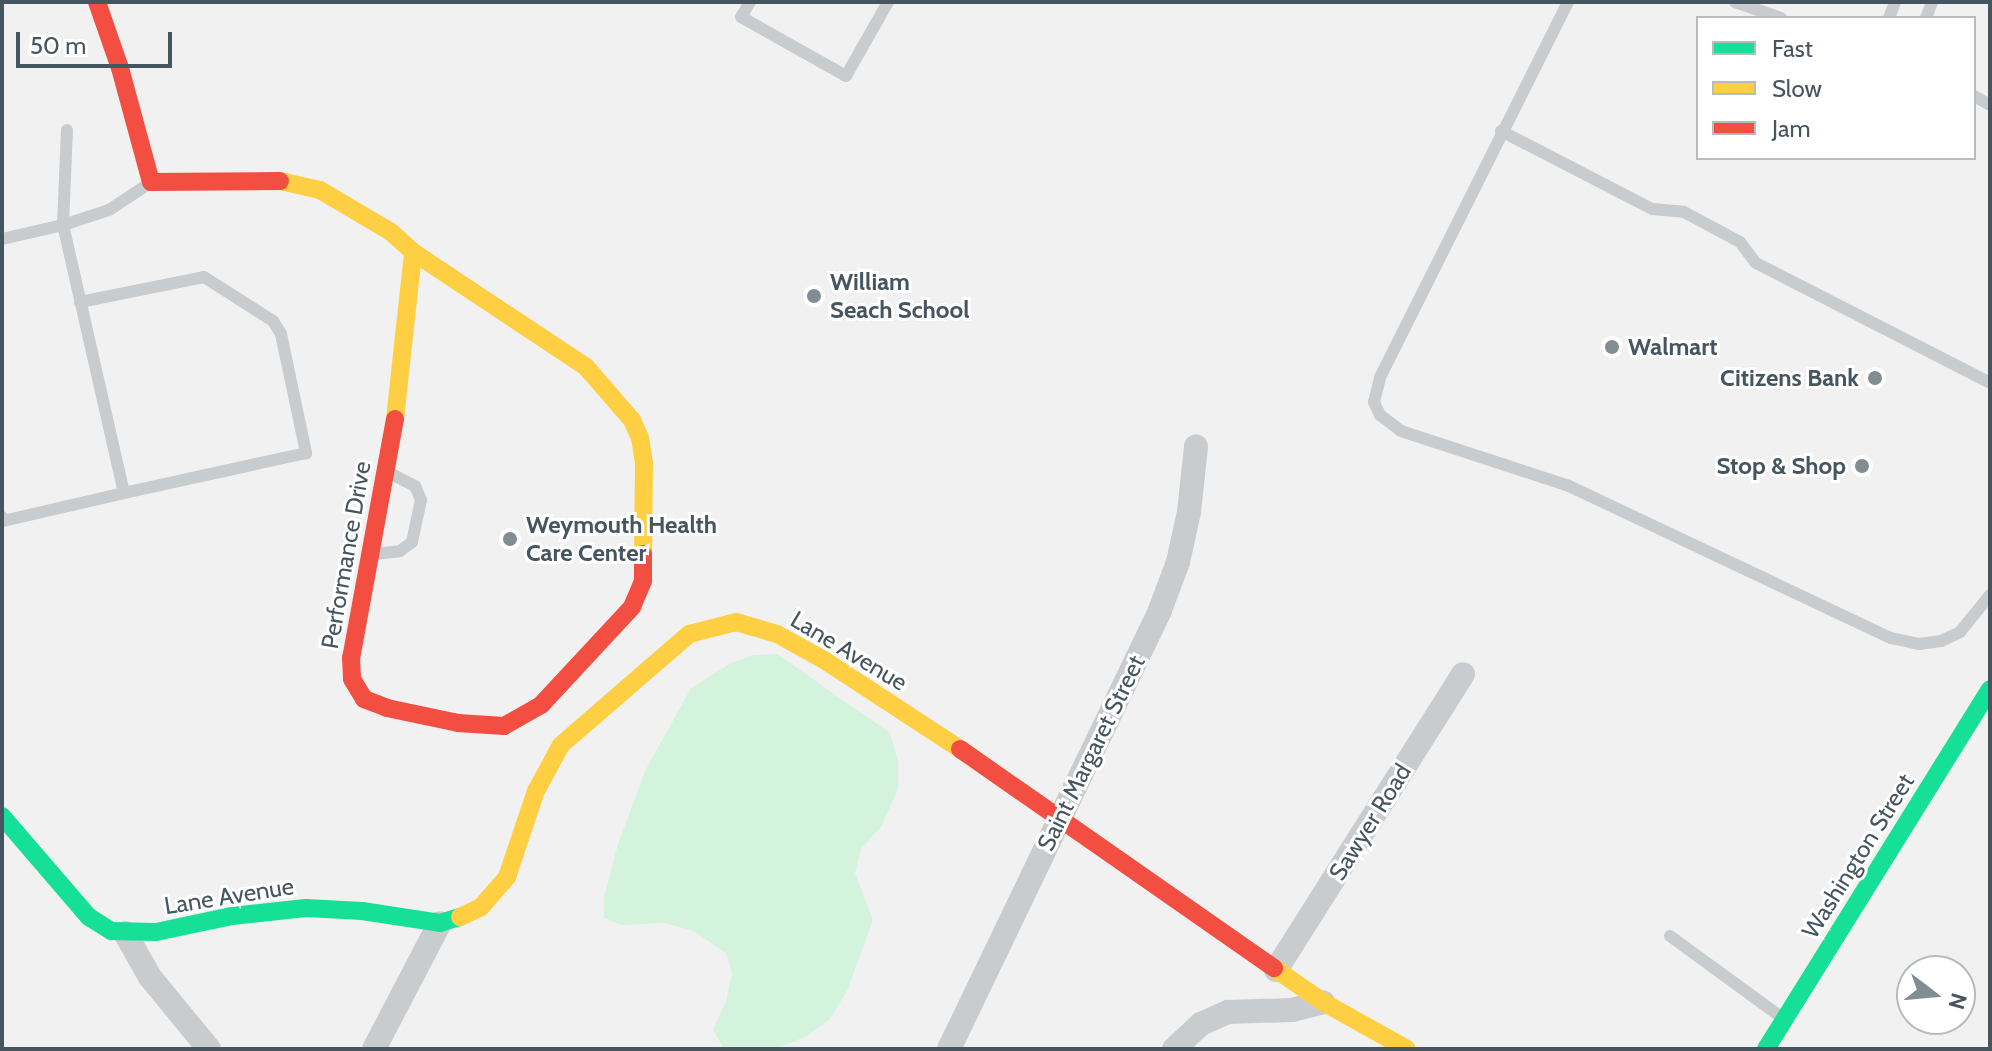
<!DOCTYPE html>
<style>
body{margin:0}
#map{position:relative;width:1992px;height:1051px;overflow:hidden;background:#f2f1f1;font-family:Cabin,sans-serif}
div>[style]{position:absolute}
.green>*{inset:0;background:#d4f3dd}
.lane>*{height:12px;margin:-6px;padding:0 6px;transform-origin:6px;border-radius:6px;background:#c8ccce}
.street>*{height:24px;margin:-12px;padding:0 12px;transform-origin:12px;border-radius:12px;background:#c8ccce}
.fast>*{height:18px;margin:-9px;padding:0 9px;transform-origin:9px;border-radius:9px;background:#16e098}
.slow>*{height:18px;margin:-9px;padding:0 9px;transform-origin:9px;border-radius:9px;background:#ffcf43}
.jam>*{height:18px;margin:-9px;padding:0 9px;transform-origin:9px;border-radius:9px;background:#f24e42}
.dots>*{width:22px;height:22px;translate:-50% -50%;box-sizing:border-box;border:4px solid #fff;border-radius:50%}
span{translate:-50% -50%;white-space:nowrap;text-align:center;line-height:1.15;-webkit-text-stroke:6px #fff;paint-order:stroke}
.poi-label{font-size:24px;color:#465660;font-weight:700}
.left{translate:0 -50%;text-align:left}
.right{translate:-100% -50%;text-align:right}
.street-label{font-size:24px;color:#465660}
.frame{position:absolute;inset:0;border:4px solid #465660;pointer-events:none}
.legend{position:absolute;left:1696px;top:16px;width:280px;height:144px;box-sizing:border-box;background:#fff;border:2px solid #b5bbbf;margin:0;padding:10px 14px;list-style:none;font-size:24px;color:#465660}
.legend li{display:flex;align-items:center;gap:16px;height:40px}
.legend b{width:40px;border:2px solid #b5bbbf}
.north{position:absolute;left:1896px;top:955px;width:80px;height:80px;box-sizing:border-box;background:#fff;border:2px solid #b5bbbf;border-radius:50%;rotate:106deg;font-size:22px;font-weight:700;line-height:32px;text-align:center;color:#465660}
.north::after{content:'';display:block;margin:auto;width:28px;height:36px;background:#828c93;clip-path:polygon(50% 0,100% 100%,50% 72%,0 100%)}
.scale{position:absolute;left:16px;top:32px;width:156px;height:36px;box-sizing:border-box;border:4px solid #465660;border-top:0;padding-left:10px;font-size:24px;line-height:28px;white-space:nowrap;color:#465660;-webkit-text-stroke:6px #fff;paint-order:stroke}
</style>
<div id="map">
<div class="green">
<div style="clip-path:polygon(777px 654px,890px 733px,898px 761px,898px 789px,881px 827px,861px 849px,855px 873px,873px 920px,847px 991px,829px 1020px,807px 1036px,776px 1049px,724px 1049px,713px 1030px,726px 1001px,732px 973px,726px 953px,694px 931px,664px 923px,621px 925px,604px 918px,604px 897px,618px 844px,645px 771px,691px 688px,731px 663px,753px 655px)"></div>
</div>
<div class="lane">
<div style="left:750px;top:2px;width:17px;rotate:121deg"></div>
<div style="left:741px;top:17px;width:120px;rotate:29.3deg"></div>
<div style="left:846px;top:76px;width:85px;rotate:-60.4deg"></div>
<div style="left:1568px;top:2px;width:420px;rotate:116.6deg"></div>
<div style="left:1380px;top:378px;width:25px;rotate:104deg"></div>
<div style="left:1374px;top:402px;width:14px;rotate:65deg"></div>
<div style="left:1380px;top:415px;width:26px;rotate:37deg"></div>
<div style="left:1401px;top:431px;width:177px;rotate:18.1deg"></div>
<div style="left:1569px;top:486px;width:356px;rotate:25.3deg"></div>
<div style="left:1891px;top:638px;width:29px;rotate:12deg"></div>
<div style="left:1919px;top:644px;width:22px;rotate:-8deg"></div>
<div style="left:1941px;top:641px;width:21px;rotate:-25deg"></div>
<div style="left:1960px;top:632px;width:48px;rotate:-51deg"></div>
<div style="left:1735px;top:2px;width:49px;rotate:19.2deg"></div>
<div style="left:1889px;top:18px;width:17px;rotate:-69deg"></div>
<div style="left:1926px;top:18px;width:17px;rotate:-69deg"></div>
<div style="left:1974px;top:96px;width:18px;rotate:29deg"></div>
<div style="left:1501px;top:131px;width:170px;rotate:27.3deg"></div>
<div style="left:1652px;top:209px;width:32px;rotate:5deg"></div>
<div style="left:1684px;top:212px;width:64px;rotate:28.2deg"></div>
<div style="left:1740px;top:242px;width:26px;rotate:53deg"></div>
<div style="left:1756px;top:263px;width:263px;rotate:27.1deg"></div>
<div style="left:2px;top:239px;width:63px;rotate:-12.9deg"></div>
<div style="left:63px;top:225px;width:95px;rotate:-87.6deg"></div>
<div style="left:80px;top:302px;width:126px;rotate:-11.4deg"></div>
<div style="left:204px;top:277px;width:82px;rotate:32.5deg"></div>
<div style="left:273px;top:321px;width:15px;rotate:58deg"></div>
<div style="left:281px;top:334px;width:122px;rotate:78.1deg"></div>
<div style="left:306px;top:453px;width:186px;rotate:167.6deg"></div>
<div style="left:2px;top:517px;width:4px;rotate:76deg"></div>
<div style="left:3px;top:521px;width:124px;rotate:-13deg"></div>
<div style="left:124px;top:493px;width:275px;rotate:-102.8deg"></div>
<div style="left:63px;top:225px;width:48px;rotate:-18.1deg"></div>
<div style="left:109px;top:210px;width:49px;rotate:-33.4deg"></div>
<div style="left:373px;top:554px;width:27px;rotate:-6deg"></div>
<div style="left:400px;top:551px;width:15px;rotate:-37deg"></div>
<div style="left:412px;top:542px;width:43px;rotate:-77.9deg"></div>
<div style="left:421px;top:500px;width:15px;rotate:-113deg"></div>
<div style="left:415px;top:486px;width:29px;rotate:-153deg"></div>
<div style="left:1670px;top:936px;width:137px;rotate:36.1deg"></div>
</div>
<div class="street">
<div style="left:125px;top:933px;width:51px;rotate:60.4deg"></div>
<div style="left:150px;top:977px;width:93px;rotate:50.7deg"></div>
<div style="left:1276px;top:970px;width:350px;rotate:-57.7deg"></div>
<div style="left:374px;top:1049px;width:142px;rotate:-62.4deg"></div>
<div style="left:949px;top:1049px;width:487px;rotate:-64.3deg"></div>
<div style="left:1160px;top:610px;width:51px;rotate:-69.4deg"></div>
<div style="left:1178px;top:562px;width:51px;rotate:-77.6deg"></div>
<div style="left:1189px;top:512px;width:66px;rotate:-83.9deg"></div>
<div style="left:1174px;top:1049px;width:37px;rotate:-43deg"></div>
<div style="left:1201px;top:1024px;width:30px;rotate:-24deg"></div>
<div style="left:1228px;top:1012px;width:64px;rotate:-1.8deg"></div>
<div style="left:1292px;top:1010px;width:32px;rotate:-14deg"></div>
</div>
<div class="fast">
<div style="left:2px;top:816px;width:133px;rotate:49.3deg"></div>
<div style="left:89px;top:917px;width:26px;rotate:32deg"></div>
<div style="left:111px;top:931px;width:45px;rotate:1.3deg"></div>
<div style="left:156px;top:932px;width:78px;rotate:-11.9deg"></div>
<div style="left:232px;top:916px;width:74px;rotate:-6.2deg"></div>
<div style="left:306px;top:908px;width:56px;rotate:3.1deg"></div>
<div style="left:362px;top:911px;width:79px;rotate:8.7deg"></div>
<div style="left:440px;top:923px;width:21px;rotate:-17deg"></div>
<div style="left:1766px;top:1049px;width:424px;rotate:-58.1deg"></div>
</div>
<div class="slow">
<div style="left:280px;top:181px;width:41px;rotate:12.7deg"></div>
<div style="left:320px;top:190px;width:82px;rotate:30.6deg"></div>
<div style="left:391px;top:232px;width:30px;rotate:42deg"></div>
<div style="left:413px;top:252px;width:208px;rotate:33.6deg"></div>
<div style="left:586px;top:367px;width:70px;rotate:49deg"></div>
<div style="left:632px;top:420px;width:20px;rotate:66deg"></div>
<div style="left:640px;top:438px;width:25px;rotate:81deg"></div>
<div style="left:644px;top:463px;width:91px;rotate:90.6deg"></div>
<div style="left:395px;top:419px;width:168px;rotate:-83.8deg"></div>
<div style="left:460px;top:917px;width:23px;rotate:-25deg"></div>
<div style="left:481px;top:907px;width:40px;rotate:-49deg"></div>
<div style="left:507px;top:877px;width:91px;rotate:-71.4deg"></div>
<div style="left:536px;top:791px;width:52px;rotate:-61.5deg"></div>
<div style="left:561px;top:745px;width:169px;rotate:-40.9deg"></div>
<div style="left:689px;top:634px;width:49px;rotate:-14.3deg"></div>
<div style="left:736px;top:622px;width:43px;rotate:16.3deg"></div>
<div style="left:777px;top:634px;width:54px;rotate:29deg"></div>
<div style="left:824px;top:660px;width:163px;rotate:33.2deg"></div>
<div style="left:1274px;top:968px;width:60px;rotate:34.8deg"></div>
<div style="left:1323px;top:1002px;width:96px;rotate:29.2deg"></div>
</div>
<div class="jam">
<div style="left:97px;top:2px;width:70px;rotate:70.8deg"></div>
<div style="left:120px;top:68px;width:118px;rotate:74.8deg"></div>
<div style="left:151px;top:182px;width:129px;rotate:-0.4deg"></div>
<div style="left:395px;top:419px;width:243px;rotate:100.4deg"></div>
<div style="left:351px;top:658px;width:21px;rotate:87deg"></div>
<div style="left:352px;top:679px;width:23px;rotate:59deg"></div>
<div style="left:364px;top:699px;width:25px;rotate:21deg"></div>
<div style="left:387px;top:708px;width:73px;rotate:11.9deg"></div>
<div style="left:458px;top:723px;width:46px;rotate:3.7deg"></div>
<div style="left:504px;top:726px;width:43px;rotate:-29.6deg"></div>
<div style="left:541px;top:705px;width:134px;rotate:-47.1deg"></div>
<div style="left:632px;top:607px;width:28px;rotate:-67deg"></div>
<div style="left:643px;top:581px;width:27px;rotate:-90deg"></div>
<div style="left:960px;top:749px;width:383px;rotate:34.9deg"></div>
</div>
<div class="dots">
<div style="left:814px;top:296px;background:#828c93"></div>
<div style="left:1612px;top:347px;background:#828c93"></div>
<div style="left:1875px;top:378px;background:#828c93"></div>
<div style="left:1862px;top:466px;background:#828c93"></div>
<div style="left:510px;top:539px;background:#828c93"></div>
</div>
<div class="poi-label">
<span class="left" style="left:830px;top:296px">William<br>Seach School</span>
<span class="left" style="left:1628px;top:347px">Walmart</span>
<span class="right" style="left:1859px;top:378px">Citizens Bank</span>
<span class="right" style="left:1846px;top:466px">Stop &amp; Shop</span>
<span class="left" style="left:526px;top:539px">Weymouth Health<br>Care Center</span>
</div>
<div class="street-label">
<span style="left:346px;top:555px;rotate:-80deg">Performance Drive</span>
<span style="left:849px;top:651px;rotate:31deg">Lane Avenue</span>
<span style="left:1091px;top:753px;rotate:-64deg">Saint Margaret Street</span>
<span style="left:1370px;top:822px;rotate:-58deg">Sawyer Road</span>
<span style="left:1858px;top:856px;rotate:-58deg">Washington Street</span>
<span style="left:229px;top:896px;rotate:-9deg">Lane Avenue</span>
</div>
<div class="frame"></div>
<ul class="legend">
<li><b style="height:10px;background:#16e098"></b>Fast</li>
<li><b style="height:10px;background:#ffcf43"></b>Slow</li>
<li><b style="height:10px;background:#f24e42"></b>Jam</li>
</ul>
<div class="north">N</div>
<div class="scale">50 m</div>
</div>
